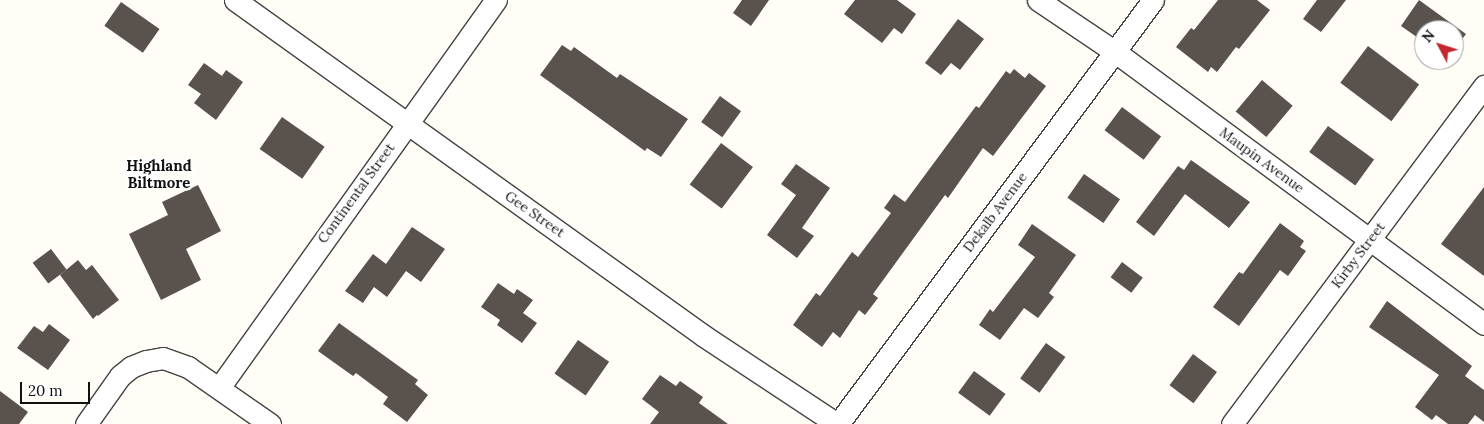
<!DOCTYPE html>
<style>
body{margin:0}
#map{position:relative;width:1484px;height:424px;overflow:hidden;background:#fffdf5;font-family:Lora,serif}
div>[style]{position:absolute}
.building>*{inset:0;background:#5a524d;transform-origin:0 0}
.roads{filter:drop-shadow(1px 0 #444) drop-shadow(-1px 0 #444) drop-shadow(0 1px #444) drop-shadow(0 -1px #444)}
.minor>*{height:21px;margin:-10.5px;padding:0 10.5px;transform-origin:10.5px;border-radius:10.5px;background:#fff}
span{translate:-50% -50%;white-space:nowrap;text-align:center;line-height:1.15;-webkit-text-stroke:5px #fff;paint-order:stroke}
.street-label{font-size:14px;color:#111}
.neighbourhood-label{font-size:15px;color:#111;font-weight:700}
.north{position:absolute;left:1414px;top:20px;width:50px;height:50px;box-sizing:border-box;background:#fff;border:1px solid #a0a0a0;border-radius:50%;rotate:310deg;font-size:14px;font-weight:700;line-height:20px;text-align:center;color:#111}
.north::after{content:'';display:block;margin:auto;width:18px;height:22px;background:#c4262e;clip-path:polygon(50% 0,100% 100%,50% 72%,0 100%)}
.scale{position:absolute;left:20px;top:382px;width:70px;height:22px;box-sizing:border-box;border:2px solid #111;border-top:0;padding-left:6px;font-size:15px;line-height:18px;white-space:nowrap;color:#111;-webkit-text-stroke:4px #fff;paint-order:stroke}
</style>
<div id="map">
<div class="building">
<div style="clip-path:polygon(742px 0,769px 0,751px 26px,733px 13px)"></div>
<div style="clip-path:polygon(855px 0,897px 0,916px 14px,902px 34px,894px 28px,882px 43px,844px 14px)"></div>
<div style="clip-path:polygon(1218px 0,1257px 0,1270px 10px,1239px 49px,1236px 47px,1217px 72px,1211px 67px,1208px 72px,1176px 47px,1191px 28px,1194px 30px)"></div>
<div style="clip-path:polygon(1317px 0,1346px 0,1321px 32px,1303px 19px)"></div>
<div style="clip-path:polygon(1419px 0,1466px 34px,1454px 50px,1454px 30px,1424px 30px,1424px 42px,1401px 26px)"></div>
<div style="left:121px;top:2px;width:47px;height:29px;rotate:35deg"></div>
<div style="clip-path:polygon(958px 19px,984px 39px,960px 70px,951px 63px,941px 75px,925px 63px)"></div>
<div style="clip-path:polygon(562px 45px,571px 51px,574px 47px,617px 78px,620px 74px,688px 119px,661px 157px,647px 148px,645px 151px,540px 75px)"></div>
<div style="left:1368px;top:46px;width:64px;height:46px;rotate:37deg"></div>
<div style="clip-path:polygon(204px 63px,222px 76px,226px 70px,243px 82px,216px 120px,194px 103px,201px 94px,188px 85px)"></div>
<div style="clip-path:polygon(1014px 69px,1025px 78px,1029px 73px,1046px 86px,993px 156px,983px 148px,948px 198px,945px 195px,873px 294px,878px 298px,865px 315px,859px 310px,840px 338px,833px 332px,822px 347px,793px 325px,816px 293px,820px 296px,852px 252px,858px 257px,891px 213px,884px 208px,894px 194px,905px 202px,976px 106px,979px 108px,1006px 71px,1010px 74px)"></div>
<div style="left:1262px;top:80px;width:40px;height:41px;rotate:40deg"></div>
<div style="left:720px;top:96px;width:26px;height:32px;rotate:36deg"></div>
<div style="left:1122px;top:107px;width:49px;height:29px;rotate:37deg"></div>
<div style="left:282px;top:117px;width:52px;height:39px;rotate:35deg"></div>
<div style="left:1328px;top:126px;width:57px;height:32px;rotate:36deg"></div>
<div style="left:721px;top:143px;width:40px;height:52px;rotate:37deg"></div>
<div style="clip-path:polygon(1191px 160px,1250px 202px,1229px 228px,1185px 194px,1154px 236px,1136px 222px,1178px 166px,1184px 170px)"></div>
<div style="clip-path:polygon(796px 164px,830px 188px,802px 228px,814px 236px,797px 258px,767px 235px,796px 195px,781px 184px)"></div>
<div style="left:1084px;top:174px;width:44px;height:29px;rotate:35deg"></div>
<div style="clip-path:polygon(198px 185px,221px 231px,186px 249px,201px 280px,161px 300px,129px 234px,168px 215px,162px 202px)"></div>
<div style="clip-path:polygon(1484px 187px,1484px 276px,1441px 244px)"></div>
<div style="clip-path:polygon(1280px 223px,1304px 241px,1300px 247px,1306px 251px,1288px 276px,1280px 270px,1239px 326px,1213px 307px,1239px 272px,1243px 274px)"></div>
<div style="clip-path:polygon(1032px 224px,1076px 255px,1049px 293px,1054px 297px,1038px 318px,1024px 308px,1000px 340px,979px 325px,990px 309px,993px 312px,1035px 257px,1018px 245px)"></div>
<div style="clip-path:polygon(412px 227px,445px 249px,421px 282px,406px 271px,387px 297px,374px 287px,363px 303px,345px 291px,373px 254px,386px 264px)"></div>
<div style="left:51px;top:249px;width:26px;height:23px;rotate:53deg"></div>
<div style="clip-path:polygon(78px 260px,86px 270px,92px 265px,119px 300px,98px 316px,97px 315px,93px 319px,60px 275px)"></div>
<div style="left:1122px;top:262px;width:26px;height:19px;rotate:37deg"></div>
<div style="clip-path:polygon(498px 283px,514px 294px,517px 289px,533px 300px,523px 313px,537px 323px,522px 343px,497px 325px,500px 320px,481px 307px)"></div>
<div style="clip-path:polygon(1387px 301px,1472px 366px,1465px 376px,1484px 390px,1484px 422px,1475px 415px,1468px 424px,1448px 424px,1436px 415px,1432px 420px,1415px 407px,1439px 375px,1369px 327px)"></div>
<div style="clip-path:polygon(339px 323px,418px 380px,415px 384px,428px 395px,407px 422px,383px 404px,388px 397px,356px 373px,353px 376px,318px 351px)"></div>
<div style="clip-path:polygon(49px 324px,70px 340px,48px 370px,17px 348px,34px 326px,43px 332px)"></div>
<div style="left:578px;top:340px;width:38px;height:41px;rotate:35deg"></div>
<div style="left:1046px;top:343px;width:24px;height:44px;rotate:36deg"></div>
<div style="left:1193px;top:354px;width:30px;height:39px;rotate:37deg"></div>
<div style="left:974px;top:371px;width:39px;height:27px;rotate:36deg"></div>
<div style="clip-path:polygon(660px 375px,676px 386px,680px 381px,703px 397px,699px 403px,728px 424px,650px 424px,659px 412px,642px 399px)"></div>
<div style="clip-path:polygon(0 391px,28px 412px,19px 424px,0 424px)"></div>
</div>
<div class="roads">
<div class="minor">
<div style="left:235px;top:0;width:577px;rotate:35.62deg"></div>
<div style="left:704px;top:336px;width:159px;rotate:33.5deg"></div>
<div style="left:1038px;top:0;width:92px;rotate:33.9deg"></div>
<div style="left:1114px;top:51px;width:460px;rotate:36.4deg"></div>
<div style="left:219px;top:388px;width:477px;rotate:-54.5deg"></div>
<div style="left:86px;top:424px;width:59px;rotate:-54.7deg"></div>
<div style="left:120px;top:376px;width:14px;rotate:-39deg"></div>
<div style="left:131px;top:367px;width:16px;rotate:-22deg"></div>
<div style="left:146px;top:361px;width:17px;rotate:-10deg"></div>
<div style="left:163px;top:358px;width:27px;rotate:20deg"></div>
<div style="left:188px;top:367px;width:100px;rotate:34.8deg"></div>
<div style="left:838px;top:424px;width:528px;rotate:-53.39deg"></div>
<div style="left:1232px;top:424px;width:422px;rotate:-53.3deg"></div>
</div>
</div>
<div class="street-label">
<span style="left:1262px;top:160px;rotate:36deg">Maupin Avenue</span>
<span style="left:356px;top:193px;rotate:-54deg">Continental Street</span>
<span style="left:995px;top:212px;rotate:-53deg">Dekalb Avenue</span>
<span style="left:535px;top:214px;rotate:35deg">Gee Street</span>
<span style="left:1358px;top:255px;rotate:-53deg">Kirby Street</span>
</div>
<div class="neighbourhood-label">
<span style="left:159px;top:174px">Highland<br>Biltmore</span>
</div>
<div class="north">N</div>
<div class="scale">20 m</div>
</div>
